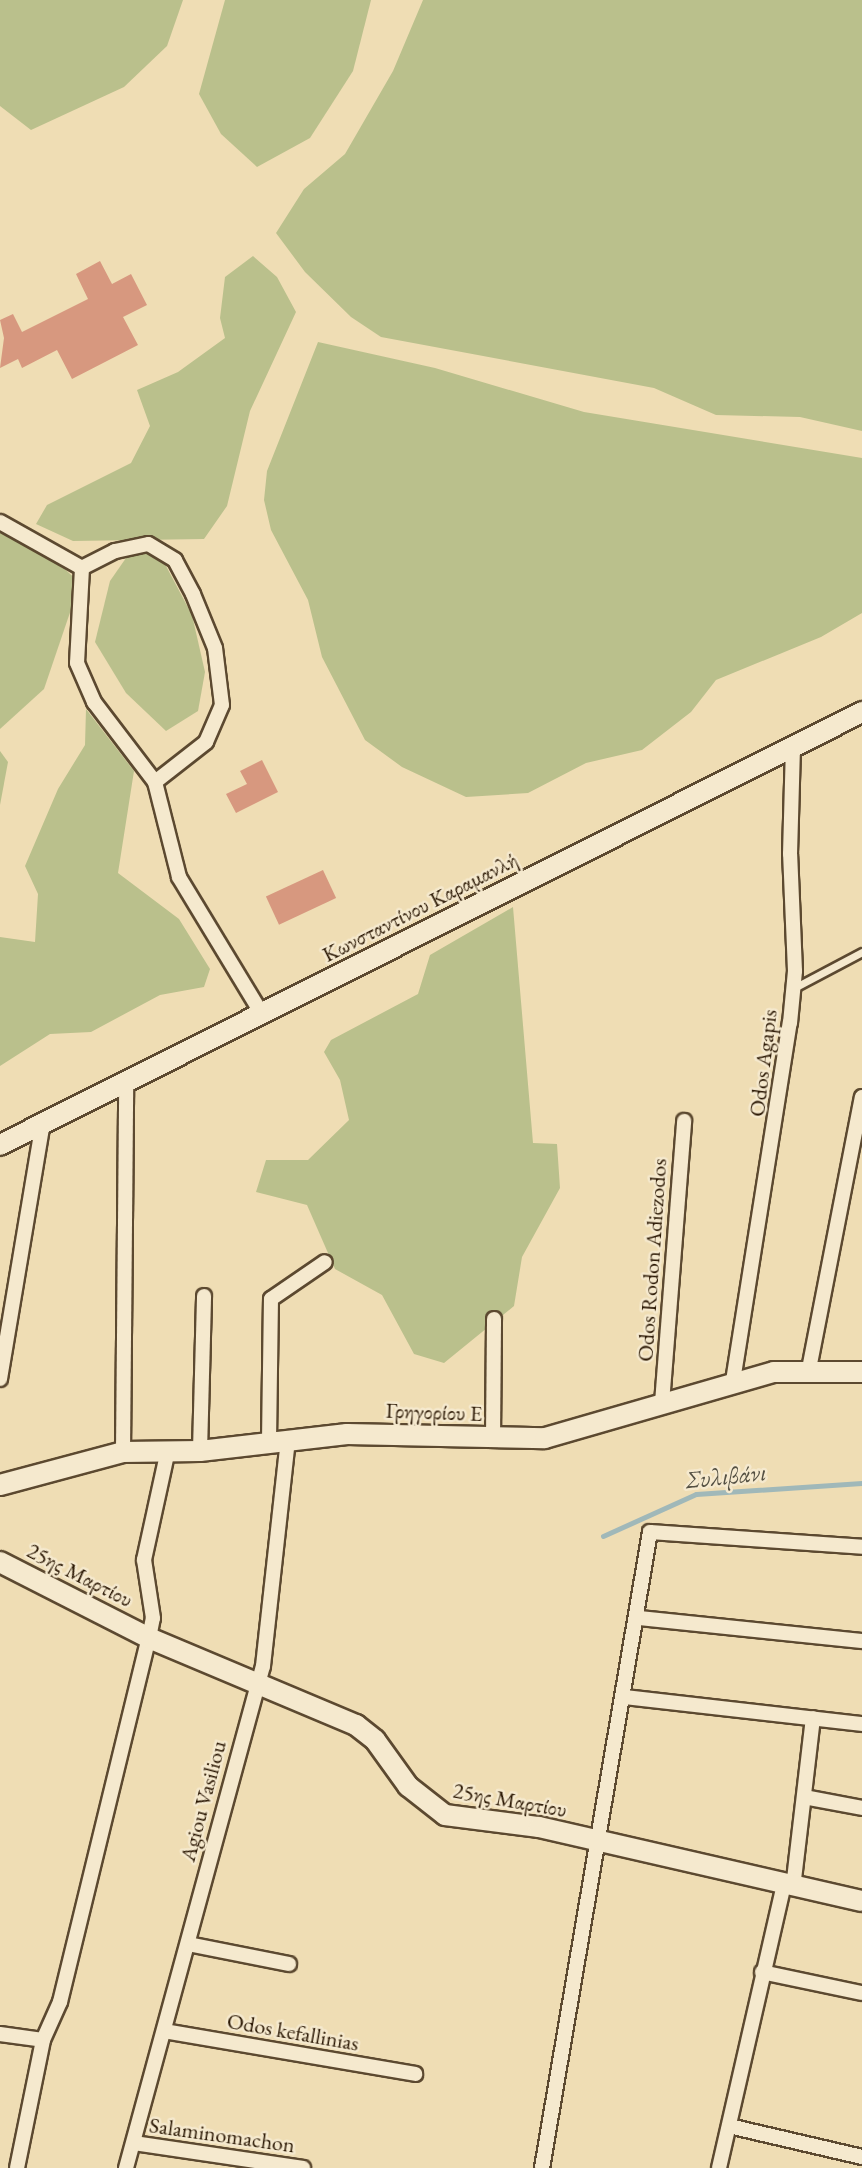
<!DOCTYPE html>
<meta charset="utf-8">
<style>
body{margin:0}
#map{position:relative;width:862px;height:2168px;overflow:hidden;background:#efddb4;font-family:"EB Garamond",serif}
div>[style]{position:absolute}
.green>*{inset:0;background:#bac08c}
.stream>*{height:5px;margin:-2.5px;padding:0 2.5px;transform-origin:2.5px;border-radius:2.5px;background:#a0b8b9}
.building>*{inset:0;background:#d7987f;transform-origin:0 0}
.roads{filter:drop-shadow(2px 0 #5c4930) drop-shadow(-2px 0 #5c4930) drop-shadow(0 2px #5c4930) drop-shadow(0 -2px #5c4930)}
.lane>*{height:7px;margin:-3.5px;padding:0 3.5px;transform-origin:3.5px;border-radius:3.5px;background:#f5e9ce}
.street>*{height:14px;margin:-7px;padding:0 7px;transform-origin:7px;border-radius:7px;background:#f5e9ce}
.secondary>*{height:20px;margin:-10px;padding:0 10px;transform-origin:10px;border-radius:10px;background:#f5e9ce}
span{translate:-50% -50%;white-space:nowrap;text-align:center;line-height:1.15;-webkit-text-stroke:5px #f5e9ce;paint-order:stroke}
.street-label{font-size:22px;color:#2b1804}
.water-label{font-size:24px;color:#545043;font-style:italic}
</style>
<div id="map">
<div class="green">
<div style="clip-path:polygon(0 0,183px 0,167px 46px,124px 87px,31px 130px,0 106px)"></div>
<div style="clip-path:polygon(225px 0,371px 0,353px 71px,310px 138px,257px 167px,221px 134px,199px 94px)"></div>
<div style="clip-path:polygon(423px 0,862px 0,862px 431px,800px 417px,716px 415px,654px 388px,381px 337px,351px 317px,305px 272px,276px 233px,304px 189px,345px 154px,393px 71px)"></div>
<div style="clip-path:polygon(253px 256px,277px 277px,296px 312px,250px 411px,227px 506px,204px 539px,73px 541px,36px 524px,47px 505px,131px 463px,150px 426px,137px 390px,178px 372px,225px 338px,220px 318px,225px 277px)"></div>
<div style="clip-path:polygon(318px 342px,435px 368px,584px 412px,862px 458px,862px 613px,821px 637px,716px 680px,691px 712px,642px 750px,586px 763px,528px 793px,466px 797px,402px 767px,365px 740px,322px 657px,308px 600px,271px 530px,264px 500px,267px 471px)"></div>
<div style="clip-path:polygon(0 532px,57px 562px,80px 583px,44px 689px,0 729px)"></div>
<div style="clip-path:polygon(157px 549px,192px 615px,205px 672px,198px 711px,166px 731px,126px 693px,95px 642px,110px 581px,126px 558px)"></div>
<div style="clip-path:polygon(86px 709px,134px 771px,118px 873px,179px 919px,210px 969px,204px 987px,160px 995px,91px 1032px,50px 1034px,0 1066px,0 937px,35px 942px,38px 894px,25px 866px,58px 789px,85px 745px)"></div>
<div style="clip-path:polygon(0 751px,8px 762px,0 805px)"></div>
<div style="clip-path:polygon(513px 907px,533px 1143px,557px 1144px,560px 1188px,522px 1257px,514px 1306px,444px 1363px,414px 1354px,382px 1295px,335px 1269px,307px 1205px,256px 1192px,266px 1160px,308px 1160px,349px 1120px,340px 1080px,324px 1052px,331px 1040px,418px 994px,430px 955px)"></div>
</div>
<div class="stream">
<div style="left:603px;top:1536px;width:102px;rotate:-24.3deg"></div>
<div style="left:696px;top:1494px;width:166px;rotate:-3.8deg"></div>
</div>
<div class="building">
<div style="clip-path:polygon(100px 261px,112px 284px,131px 274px,147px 305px,123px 317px,138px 345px,72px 379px,57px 350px,22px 368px,18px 359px,0 368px,4px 338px,0 320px,13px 314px,22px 332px,88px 299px,76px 274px)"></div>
<div style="clip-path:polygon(262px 760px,278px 792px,236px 813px,226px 794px,247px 784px,240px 771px)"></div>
<div style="left:323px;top:870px;width:31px;height:63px;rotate:65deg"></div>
</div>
<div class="roads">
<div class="lane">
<div style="left:794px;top:988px;width:77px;rotate:-27.9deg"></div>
</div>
<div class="street">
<div style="left:0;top:522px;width:94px;rotate:29.3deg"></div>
<div style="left:155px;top:782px;width:65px;rotate:-38.1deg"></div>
<div style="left:206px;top:742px;width:40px;rotate:-66.6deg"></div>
<div style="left:222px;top:705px;width:57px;rotate:-97deg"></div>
<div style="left:215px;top:648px;width:58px;rotate:-112.2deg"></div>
<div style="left:193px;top:594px;width:38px;rotate:-118deg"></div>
<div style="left:175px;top:560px;width:31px;rotate:-149deg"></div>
<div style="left:148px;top:544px;width:34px;rotate:168deg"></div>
<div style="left:115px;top:551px;width:37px;rotate:153deg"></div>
<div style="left:82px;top:568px;width:95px;rotate:93deg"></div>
<div style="left:77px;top:663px;width:43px;rotate:66.4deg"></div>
<div style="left:94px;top:702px;width:101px;rotate:52.7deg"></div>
<div style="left:155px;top:782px;width:98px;rotate:75.8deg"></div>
<div style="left:179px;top:877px;width:160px;rotate:58.8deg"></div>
<div style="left:809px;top:1369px;width:277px;rotate:-79deg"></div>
<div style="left:0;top:1379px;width:260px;rotate:-80.5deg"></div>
<div style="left:733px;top:1381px;width:363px;rotate:-81deg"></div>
<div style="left:790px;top:1023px;width:52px;rotate:-84.5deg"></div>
<div style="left:795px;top:971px;width:117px;rotate:-92.4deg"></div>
<div style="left:790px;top:854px;width:108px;rotate:-88.4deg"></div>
<div style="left:662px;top:1403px;width:283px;rotate:-85.5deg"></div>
<div style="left:493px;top:1438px;width:119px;rotate:-89.5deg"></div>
<div style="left:269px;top:1441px;width:142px;rotate:-89.2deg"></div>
<div style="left:271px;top:1299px;width:65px;rotate:-34.4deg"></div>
<div style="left:200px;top:1451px;width:155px;rotate:-88.5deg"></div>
<div style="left:123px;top:1452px;width:370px;rotate:-89.5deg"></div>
<div style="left:639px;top:1618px;width:224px;rotate:5.9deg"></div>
<div style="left:625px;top:1697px;width:239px;rotate:6.5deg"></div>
<div style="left:804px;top:1797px;width:59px;rotate:10.7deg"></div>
<div style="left:793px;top:1888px;width:171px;rotate:-83.3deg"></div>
<div style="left:188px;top:1944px;width:103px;rotate:11.2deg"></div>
<div style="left:762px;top:1972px;width:102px;rotate:11.9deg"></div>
<div style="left:164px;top:2031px;width:255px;rotate:9.7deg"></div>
<div style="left:0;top:2034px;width:43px;rotate:7.9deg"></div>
<div style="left:729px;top:2126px;width:137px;rotate:13.1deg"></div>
<div style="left:134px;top:2143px;width:171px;rotate:8.4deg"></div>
<div style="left:17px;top:2168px;width:131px;rotate:-78.5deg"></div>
<div style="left:43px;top:2040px;width:42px;rotate:-65.9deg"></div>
<div style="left:60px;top:2002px;width:375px;rotate:-76.3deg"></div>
<div style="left:149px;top:1638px;width:20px;rotate:-79deg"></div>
<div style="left:153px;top:1618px;width:59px;rotate:-98.8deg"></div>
<div style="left:144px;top:1560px;width:113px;rotate:-77.7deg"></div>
<div style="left:126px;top:2168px;width:520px;rotate:-74.74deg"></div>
<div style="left:263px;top:1666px;width:229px;rotate:-83.7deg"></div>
<div style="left:542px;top:2168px;width:645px;rotate:-80.36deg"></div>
<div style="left:650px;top:1532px;width:213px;rotate:4deg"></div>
<div style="left:719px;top:2168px;width:290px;rotate:-77.1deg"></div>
</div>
<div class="secondary">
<div style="left:0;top:1145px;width:965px;rotate:-26.67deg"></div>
<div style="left:0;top:1485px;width:127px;rotate:-15deg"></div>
<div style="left:123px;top:1452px;width:77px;rotate:-0.7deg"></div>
<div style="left:200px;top:1451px;width:148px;rotate:-6.6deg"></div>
<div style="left:347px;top:1434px;width:198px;rotate:1.2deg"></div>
<div style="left:545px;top:1438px;width:238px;rotate:-16.1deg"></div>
<div style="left:774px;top:1372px;width:88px"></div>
<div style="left:0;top:1562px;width:167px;rotate:27deg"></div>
<div style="left:149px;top:1638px;width:225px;rotate:22.8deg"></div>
<div style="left:356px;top:1725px;width:24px;rotate:38deg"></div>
<div style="left:375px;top:1740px;width:57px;rotate:54.3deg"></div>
<div style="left:408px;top:1786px;width:47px;rotate:38.1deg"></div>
<div style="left:445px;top:1815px;width:95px;rotate:7.3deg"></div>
<div style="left:539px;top:1827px;width:331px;rotate:12.9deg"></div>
</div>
</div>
<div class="street-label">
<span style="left:420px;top:907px;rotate:-27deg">Κωνσταντίνου Καραμανλή</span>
<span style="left:763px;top:1063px;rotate:-83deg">Odos Agapis</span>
<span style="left:652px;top:1260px;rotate:-86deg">Odos Rodon Adiezodos</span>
<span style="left:434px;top:1412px;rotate:2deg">Γρηγορίου Ε</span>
<span style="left:80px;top:1575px;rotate:27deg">25ης Μαρτίου</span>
<span style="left:510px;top:1800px;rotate:10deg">25ης Μαρτίου</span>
<span style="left:203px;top:1801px;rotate:-75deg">Agiou Vasiliou</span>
<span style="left:293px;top:2032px;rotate:10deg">Odos kefallinias</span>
<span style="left:222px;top:2135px;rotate:8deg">Salaminomachon</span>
</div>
<div class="water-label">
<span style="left:726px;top:1476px;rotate:-6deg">Συλιβάνι</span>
</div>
</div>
